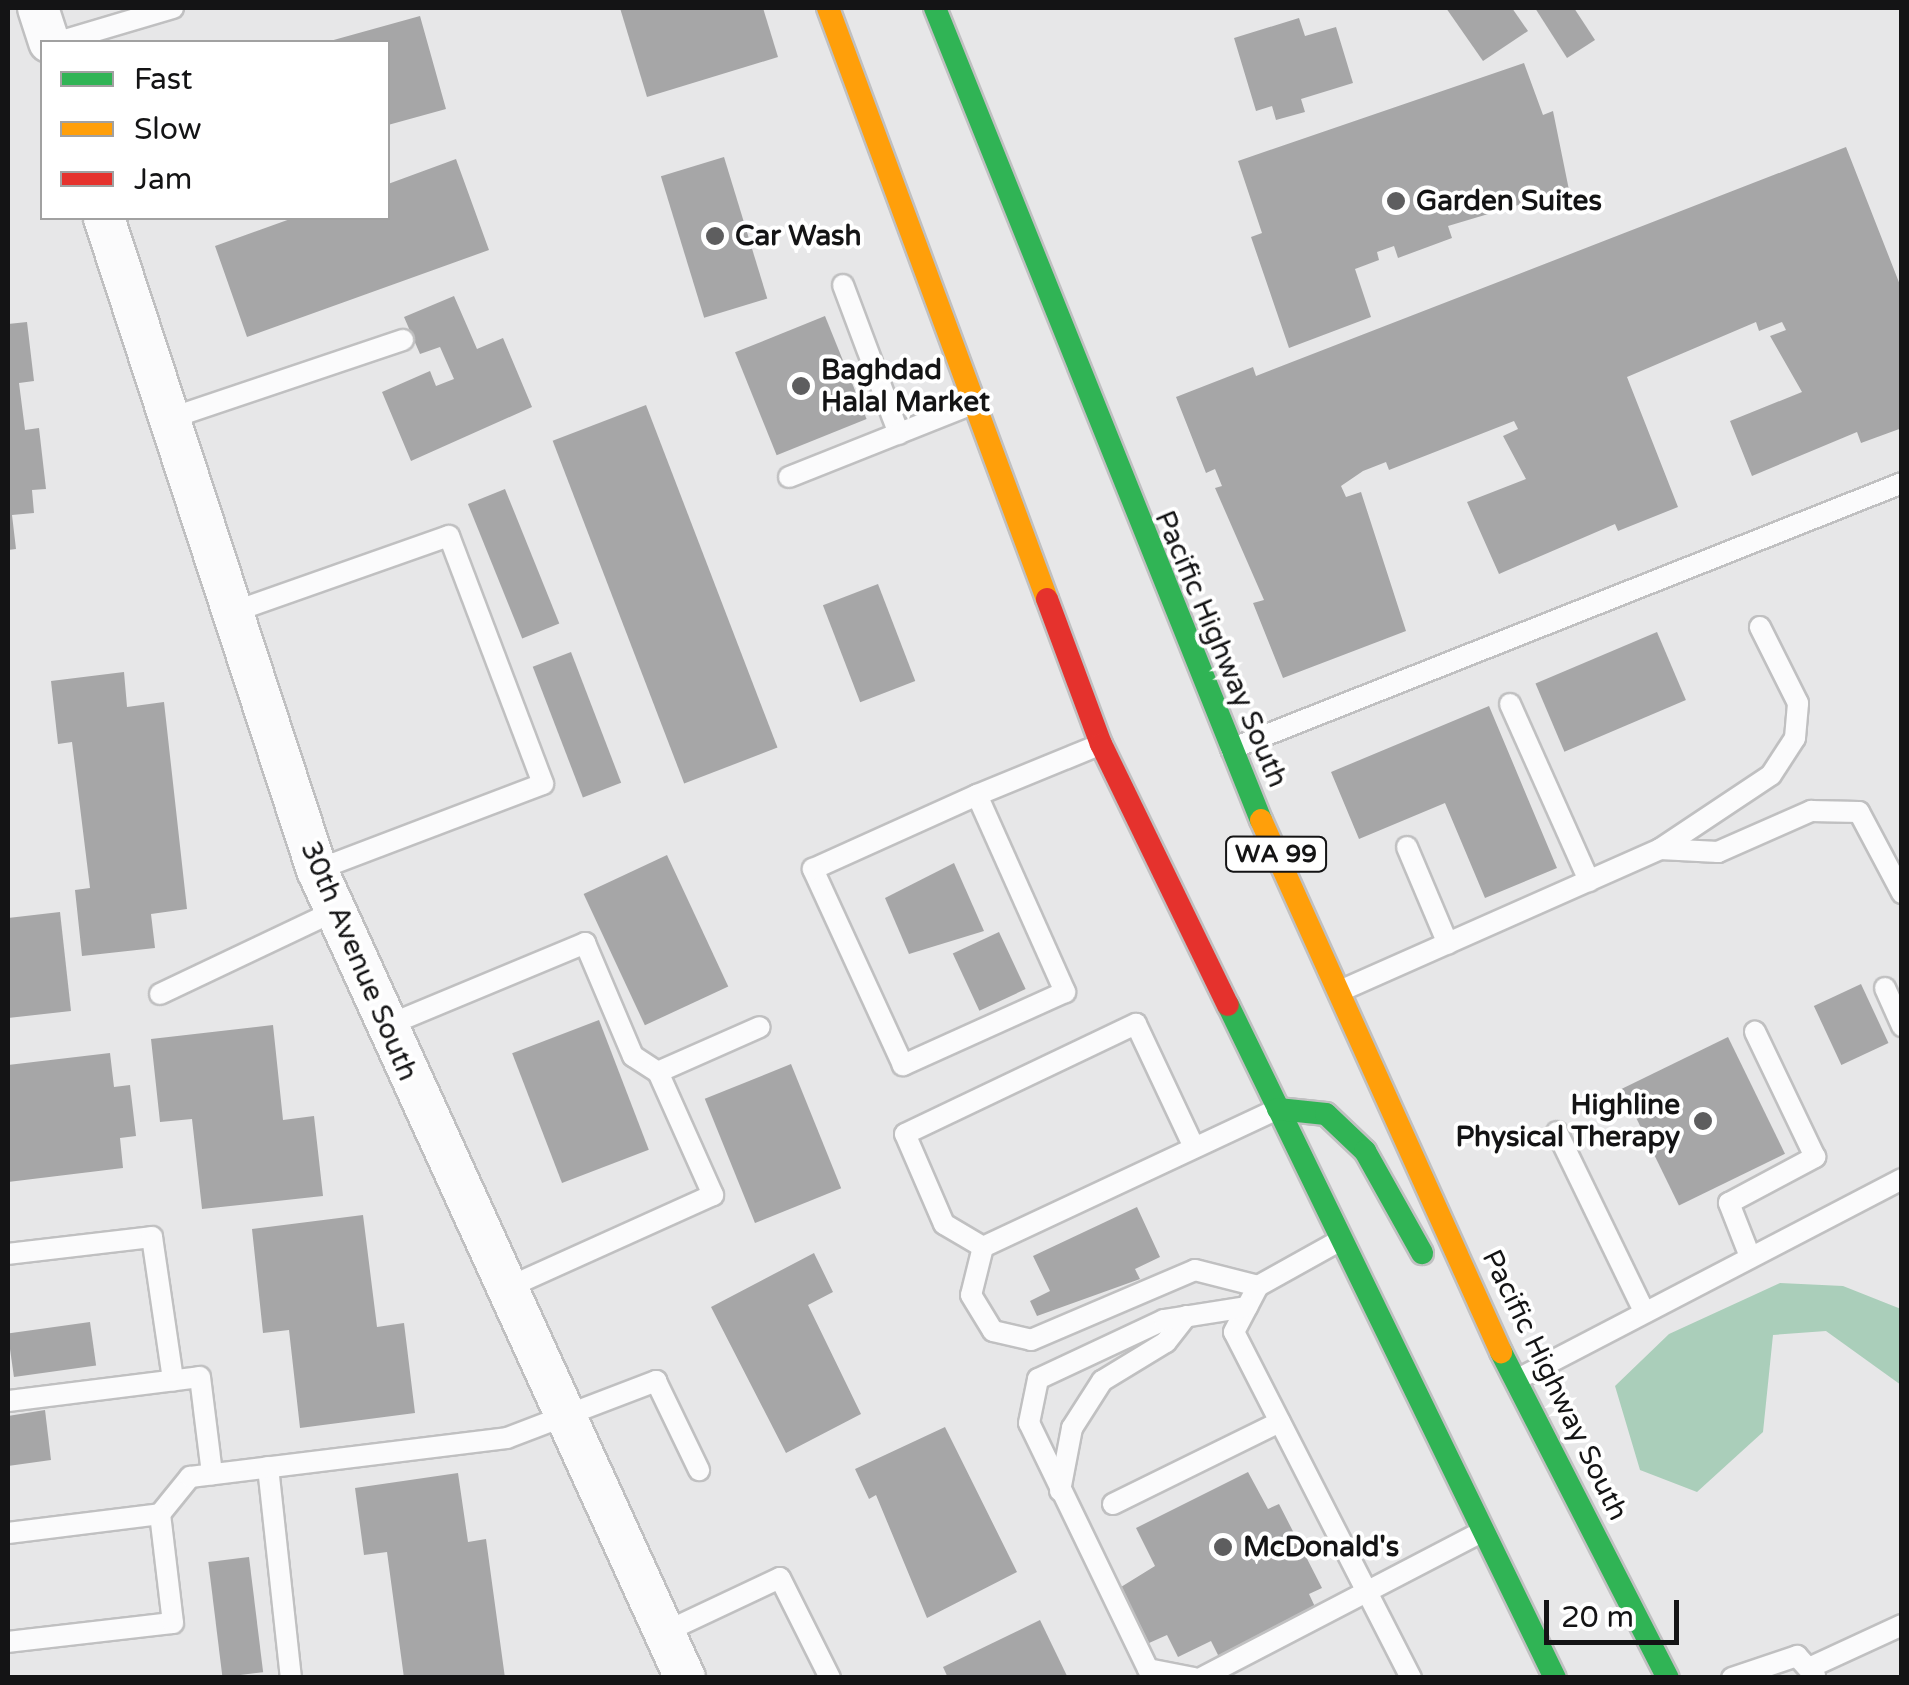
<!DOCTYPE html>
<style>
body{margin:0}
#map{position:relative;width:1909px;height:1685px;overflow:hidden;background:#e7e7e8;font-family:"Varela Round",sans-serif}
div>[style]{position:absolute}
.forest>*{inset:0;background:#aaceba}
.building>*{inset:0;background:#a6a6a7;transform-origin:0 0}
.roads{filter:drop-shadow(2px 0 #c0c0c1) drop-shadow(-2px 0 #c0c0c1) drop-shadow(0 2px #c0c0c1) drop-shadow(0 -2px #c0c0c1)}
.lane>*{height:20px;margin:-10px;padding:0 10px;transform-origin:10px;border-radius:10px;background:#fbfbfc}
.street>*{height:40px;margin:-20px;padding:0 20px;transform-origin:20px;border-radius:20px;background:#fbfbfc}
.fast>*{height:22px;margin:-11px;padding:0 11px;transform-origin:11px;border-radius:11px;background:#30b455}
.slow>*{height:22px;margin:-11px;padding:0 11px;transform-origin:11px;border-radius:11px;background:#ff9f0a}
.jam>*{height:22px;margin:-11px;padding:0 11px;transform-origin:11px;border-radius:11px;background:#e5322d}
.dots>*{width:28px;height:28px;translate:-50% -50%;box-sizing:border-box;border:5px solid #fff;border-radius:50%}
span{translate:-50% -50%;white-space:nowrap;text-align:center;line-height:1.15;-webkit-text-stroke:8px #fff;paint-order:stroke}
.shield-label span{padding:2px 8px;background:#fff;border:2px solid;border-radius:8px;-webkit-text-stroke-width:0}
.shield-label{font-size:25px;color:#141415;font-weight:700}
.poi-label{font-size:28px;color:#141415;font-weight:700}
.left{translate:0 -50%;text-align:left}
.right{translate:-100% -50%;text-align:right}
.street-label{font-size:28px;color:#141415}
.frame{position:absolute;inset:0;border:10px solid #141415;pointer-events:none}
.legend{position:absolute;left:40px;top:40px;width:350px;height:180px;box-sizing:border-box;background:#fff;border:2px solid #a1a1a1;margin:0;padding:12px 18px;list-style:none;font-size:30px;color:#141415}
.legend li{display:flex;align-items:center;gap:20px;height:50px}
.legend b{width:50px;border:2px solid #a1a1a1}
.scale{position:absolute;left:1544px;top:1600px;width:135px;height:45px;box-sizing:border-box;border:5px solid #141415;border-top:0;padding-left:12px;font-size:30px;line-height:35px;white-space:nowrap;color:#141415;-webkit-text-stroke:8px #fff;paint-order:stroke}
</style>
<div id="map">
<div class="forest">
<div style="clip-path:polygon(1780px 1283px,1843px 1286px,1901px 1309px,1901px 1385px,1826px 1331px,1773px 1335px,1763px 1432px,1697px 1492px,1640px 1470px,1615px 1386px,1669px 1334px)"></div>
</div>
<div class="building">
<div style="clip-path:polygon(620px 8px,763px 8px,778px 57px,647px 97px)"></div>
<div style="clip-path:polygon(1446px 8px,1512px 8px,1528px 31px,1483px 61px)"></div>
<div style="clip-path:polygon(1535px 8px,1574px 8px,1595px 40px,1567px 58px)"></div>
<div style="clip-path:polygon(420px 16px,446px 109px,388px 125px,388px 42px,330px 41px)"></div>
<div style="clip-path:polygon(1299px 18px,1305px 36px,1336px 27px,1353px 83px,1301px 99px,1305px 112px,1276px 120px,1272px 106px,1256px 111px,1234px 38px)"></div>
<div style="clip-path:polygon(1524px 63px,1543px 115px,1553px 111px,1569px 190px,1448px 226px,1452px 238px,1398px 258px,1394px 246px,1377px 252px,1379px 260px,1355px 269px,1371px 317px,1289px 348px,1251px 237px,1262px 233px,1238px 161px)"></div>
<div style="clip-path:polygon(1846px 147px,1902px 290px,1902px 428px,1861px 443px,1857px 432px,1752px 476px,1730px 421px,1802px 392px,1770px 336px,1786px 330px,1782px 322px,1759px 331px,1756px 322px,1627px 377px,1678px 507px,1618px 531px,1615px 524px,1499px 574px,1467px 502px,1526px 479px,1503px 436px,1518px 429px,1514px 421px,1389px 470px,1386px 462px,1363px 471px,1341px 486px,1346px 497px,1361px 492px,1406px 631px,1283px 678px,1253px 603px,1264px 600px,1215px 488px,1222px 486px,1215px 469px,1206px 473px,1176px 397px,1253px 367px,1256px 376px)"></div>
<div style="left:724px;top:157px;width:148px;height:66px;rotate:73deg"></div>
<div style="clip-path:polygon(456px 159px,489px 250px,247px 337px,215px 246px,293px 218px,388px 218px,388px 184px)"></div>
<div style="clip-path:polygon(454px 296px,477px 349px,503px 338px,532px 407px,411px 461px,382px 392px,430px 371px,436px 386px,454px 379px,440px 347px,420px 354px,404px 317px)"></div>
<div style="left:825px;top:316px;width:111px;height:97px;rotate:68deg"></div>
<div style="clip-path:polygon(27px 322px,34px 381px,19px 383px,25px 430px,39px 428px,46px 489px,32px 490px,34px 513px,12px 515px,16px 549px,8px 550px,8px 324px)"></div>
<div style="left:646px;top:405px;width:367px;height:100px;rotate:69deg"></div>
<div style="left:505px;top:489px;width:145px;height:40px;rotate:68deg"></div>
<div style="left:878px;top:584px;width:104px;height:59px;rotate:69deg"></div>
<div style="left:1657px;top:632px;width:74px;height:132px;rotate:67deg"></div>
<div style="left:571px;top:652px;width:140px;height:41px;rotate:69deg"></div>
<div style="clip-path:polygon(124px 672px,127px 707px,164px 702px,187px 909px,151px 914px,155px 948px,82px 956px,75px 890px,90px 888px,72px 742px,58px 744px,51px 681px)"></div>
<div style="clip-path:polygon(1489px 706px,1557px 868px,1485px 898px,1445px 803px,1359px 839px,1331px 772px)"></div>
<div style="left:667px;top:855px;width:145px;height:92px;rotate:65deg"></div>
<div style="clip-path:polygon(954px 863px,984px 931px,909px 954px,885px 898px)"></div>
<div style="clip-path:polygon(60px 912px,71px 1011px,8px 1018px,8px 918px)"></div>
<div style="left:999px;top:932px;width:63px;height:51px;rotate:65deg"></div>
<div style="left:1861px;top:984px;width:65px;height:52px;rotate:65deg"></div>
<div style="left:599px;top:1020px;width:139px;height:93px;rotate:69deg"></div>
<div style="clip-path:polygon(273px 1025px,283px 1120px,314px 1116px,323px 1196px,202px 1209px,192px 1119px,160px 1122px,151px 1039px)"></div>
<div style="left:1728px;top:1037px;width:130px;height:118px;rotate:64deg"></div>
<div style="clip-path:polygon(110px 1053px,114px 1087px,130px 1085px,136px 1136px,120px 1138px,123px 1168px,8px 1182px,8px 1065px)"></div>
<div style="left:791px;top:1064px;width:134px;height:93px;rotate:68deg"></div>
<div style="clip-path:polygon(1137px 1207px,1160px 1257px,1135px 1269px,1140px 1279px,1037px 1316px,1030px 1301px,1050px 1291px,1033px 1256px)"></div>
<div style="clip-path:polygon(363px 1215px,377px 1327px,404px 1323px,415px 1413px,300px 1428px,289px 1330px,263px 1333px,252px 1229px)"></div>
<div style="clip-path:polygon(814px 1253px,833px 1292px,808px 1305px,861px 1414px,786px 1453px,711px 1307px)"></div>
<div style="left:90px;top:1322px;width:44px;height:83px;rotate:82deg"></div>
<div style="clip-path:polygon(45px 1410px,51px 1460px,8px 1466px,8px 1416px)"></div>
<div style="clip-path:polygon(945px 1427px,1017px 1572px,927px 1618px,876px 1495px,869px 1499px,855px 1469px)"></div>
<div style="clip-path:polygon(1248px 1472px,1268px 1509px,1279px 1504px,1322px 1588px,1309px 1594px,1317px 1611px,1220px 1659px,1211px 1641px,1178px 1657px,1167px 1635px,1149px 1643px,1121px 1587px,1155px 1566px,1136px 1528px)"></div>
<div style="clip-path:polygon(458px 1473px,468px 1542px,486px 1539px,505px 1678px,404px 1678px,387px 1552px,364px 1555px,355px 1488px)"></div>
<div style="left:249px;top:1557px;width:116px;height:41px;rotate:83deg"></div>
<div style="clip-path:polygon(1040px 1620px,1068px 1678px,948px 1678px,943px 1667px)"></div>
</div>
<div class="roads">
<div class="lane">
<div style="left:58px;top:42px;width:120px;rotate:-16.5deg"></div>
<div style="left:843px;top:285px;width:159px;rotate:69.4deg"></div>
<div style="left:168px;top:419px;width:248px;rotate:-18.6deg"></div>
<div style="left:789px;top:477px;width:197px;rotate:-21.7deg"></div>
<div style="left:230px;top:613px;width:232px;rotate:-19.4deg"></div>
<div style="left:449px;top:536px;width:265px;rotate:69.2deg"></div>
<div style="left:543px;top:784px;width:242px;rotate:159.2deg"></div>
<div style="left:1510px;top:704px;width:194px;rotate:65.9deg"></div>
<div style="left:1231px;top:749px;width:722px;rotate:-21.62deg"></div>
<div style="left:977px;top:795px;width:216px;rotate:65.9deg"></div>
<div style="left:1065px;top:992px;width:178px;rotate:155.7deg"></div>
<div style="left:903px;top:1065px;width:216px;rotate:-114.7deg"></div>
<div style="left:813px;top:869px;width:180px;rotate:-24.3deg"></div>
<div style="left:977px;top:795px;width:132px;rotate:-22.3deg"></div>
<div style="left:1407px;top:847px;width:105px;rotate:67.1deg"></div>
<div style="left:1660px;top:849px;width:133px;rotate:-33.7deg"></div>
<div style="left:1771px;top:775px;width:44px;rotate:-57deg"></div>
<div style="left:1795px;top:738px;width:35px;rotate:-85deg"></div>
<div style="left:1798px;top:703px;width:85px;rotate:-116.6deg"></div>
<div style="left:1885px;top:988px;width:42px;rotate:65.9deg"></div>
<div style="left:1340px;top:991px;width:350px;rotate:-23.9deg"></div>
<div style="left:1660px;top:849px;width:58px;rotate:3deg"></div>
<div style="left:1718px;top:852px;width:102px;rotate:-23.8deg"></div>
<div style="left:1811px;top:811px;width:48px;rotate:1.2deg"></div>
<div style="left:1859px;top:812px;width:92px;rotate:62deg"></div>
<div style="left:160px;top:994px;width:194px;rotate:-25.4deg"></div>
<div style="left:386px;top:1026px;width:216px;rotate:-22.6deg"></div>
<div style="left:585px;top:943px;width:123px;rotate:67deg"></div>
<div style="left:633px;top:1056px;width:30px;rotate:33deg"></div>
<div style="left:658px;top:1072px;width:135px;rotate:65.9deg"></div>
<div style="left:713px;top:1195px;width:228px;rotate:155.7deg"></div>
<div style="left:658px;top:1072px;width:111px;rotate:-23.8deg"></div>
<div style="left:1557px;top:1132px;width:195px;rotate:64.1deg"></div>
<div style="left:1339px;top:1241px;width:93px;rotate:150.9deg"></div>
<div style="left:1258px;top:1286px;width:52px;rotate:117.6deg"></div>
<div style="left:1234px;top:1332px;width:389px;rotate:62.9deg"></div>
<div style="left:983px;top:1247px;width:45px;rotate:-149.5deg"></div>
<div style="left:944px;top:1224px;width:98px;rotate:-113.4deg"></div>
<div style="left:905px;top:1134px;width:256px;rotate:-25.5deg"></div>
<div style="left:1136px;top:1024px;width:136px;rotate:64.8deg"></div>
<div style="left:983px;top:1247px;width:49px;rotate:104deg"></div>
<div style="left:971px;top:1295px;width:42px;rotate:58.6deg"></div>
<div style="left:993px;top:1331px;width:39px;rotate:13deg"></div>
<div style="left:1031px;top:1340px;width:178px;rotate:-23.1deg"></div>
<div style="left:1195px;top:1270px;width:65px;rotate:14.3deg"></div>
<div style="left:983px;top:1247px;width:323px;rotate:-25.1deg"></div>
<div style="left:8px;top:1254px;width:145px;rotate:-6.7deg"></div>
<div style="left:152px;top:1237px;width:145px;rotate:81.6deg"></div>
<div style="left:1749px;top:1254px;width:55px;rotate:-111.4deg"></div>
<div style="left:1729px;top:1203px;width:98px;rotate:-28.1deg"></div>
<div style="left:1815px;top:1157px;width:139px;rotate:-115.6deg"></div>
<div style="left:1518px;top:1379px;width:433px;rotate:-27.5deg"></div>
<div style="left:8px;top:1401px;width:193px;rotate:-7.1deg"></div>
<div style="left:200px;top:1377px;width:98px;rotate:82.9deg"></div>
<div style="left:268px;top:1467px;width:212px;rotate:83.8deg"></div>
<div style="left:1060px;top:1491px;width:64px;rotate:-79.2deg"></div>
<div style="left:1072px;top:1428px;width:56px;rotate:-57.4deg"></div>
<div style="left:1102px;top:1381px;width:75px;rotate:-31.4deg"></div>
<div style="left:1166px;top:1342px;width:33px;rotate:-52deg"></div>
<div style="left:1113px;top:1504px;width:186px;rotate:-26.2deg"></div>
<div style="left:8px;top:1533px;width:153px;rotate:-7.1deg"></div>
<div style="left:160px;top:1514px;width:48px;rotate:-51deg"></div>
<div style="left:190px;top:1477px;width:319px;rotate:-7deg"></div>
<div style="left:507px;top:1438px;width:160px;rotate:-20.9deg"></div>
<div style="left:656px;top:1381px;width:99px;rotate:64.2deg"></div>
<div style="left:663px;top:1633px;width:129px;rotate:-25.2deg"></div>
<div style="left:780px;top:1578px;width:112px;rotate:63.4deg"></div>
<div style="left:8px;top:1642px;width:166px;rotate:-6.6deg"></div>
<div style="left:173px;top:1623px;width:110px;rotate:-96.8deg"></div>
<div style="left:1811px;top:1667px;width:100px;rotate:-24.8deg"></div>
<div style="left:1194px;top:1678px;width:47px;rotate:-168.9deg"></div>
<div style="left:1148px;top:1669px;width:273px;rotate:-115.8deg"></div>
<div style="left:1029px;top:1423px;width:45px;rotate:-78.4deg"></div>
<div style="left:1038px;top:1379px;width:139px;rotate:-25.1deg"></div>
<div style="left:1164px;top:1320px;width:84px;rotate:-8.9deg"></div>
<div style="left:1201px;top:1678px;width:317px;rotate:-27.5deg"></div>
<div style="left:1732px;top:1678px;width:69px;rotate:-18.7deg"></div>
<div style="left:1797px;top:1656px;width:27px;rotate:48deg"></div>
</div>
<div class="street">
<div style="left:38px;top:8px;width:36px;rotate:72deg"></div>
<div style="left:104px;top:218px;width:686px;rotate:71.91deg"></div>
<div style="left:317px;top:870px;width:888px;rotate:65.51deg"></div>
</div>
<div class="fast">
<div style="left:935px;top:8px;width:875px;rotate:68.13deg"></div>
<div style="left:1228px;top:1005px;width:748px;rotate:64.09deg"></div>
<div style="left:1278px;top:1109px;width:48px;rotate:5.9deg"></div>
<div style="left:1326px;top:1114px;width:54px;rotate:43.5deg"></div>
<div style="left:1365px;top:1151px;width:117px;rotate:60.8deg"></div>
<div style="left:1501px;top:1352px;width:366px;rotate:62.9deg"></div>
</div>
<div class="slow">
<div style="left:828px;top:8px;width:630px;rotate:69.67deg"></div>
<div style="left:1261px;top:820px;width:584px;rotate:65.72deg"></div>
</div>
<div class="jam">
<div style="left:1047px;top:599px;width:155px;rotate:69.6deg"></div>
<div style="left:1101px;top:744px;width:290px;rotate:64.1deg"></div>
</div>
</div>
<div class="dots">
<div style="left:1396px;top:201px;background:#5e5e5f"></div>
<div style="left:715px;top:236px;background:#5e5e5f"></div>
<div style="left:801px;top:386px;background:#5e5e5f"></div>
<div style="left:1703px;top:1121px;background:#5e5e5f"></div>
<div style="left:1223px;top:1547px;background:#5e5e5f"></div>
</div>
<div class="shield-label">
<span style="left:1276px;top:854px">WA 99</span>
</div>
<div class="poi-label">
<span class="left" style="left:1416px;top:201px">Garden Suites</span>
<span class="left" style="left:735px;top:236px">Car Wash</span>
<span class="left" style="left:821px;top:386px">Baghdad<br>Halal Market</span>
<span class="right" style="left:1680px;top:1121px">Highline<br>Physical Therapy</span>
<span class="left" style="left:1243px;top:1547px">McDonald's</span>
</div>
<div class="street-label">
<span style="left:1221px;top:649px;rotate:67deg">Pacific Highway South</span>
<span style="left:359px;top:961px;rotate:67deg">30th Avenue South</span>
<span style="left:1555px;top:1385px;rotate:64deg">Pacific Highway South</span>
</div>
<div class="frame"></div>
<ul class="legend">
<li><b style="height:12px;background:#30b455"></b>Fast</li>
<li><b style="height:12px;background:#ff9f0a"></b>Slow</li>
<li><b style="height:12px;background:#e5322d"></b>Jam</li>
</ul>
<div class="scale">20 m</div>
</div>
